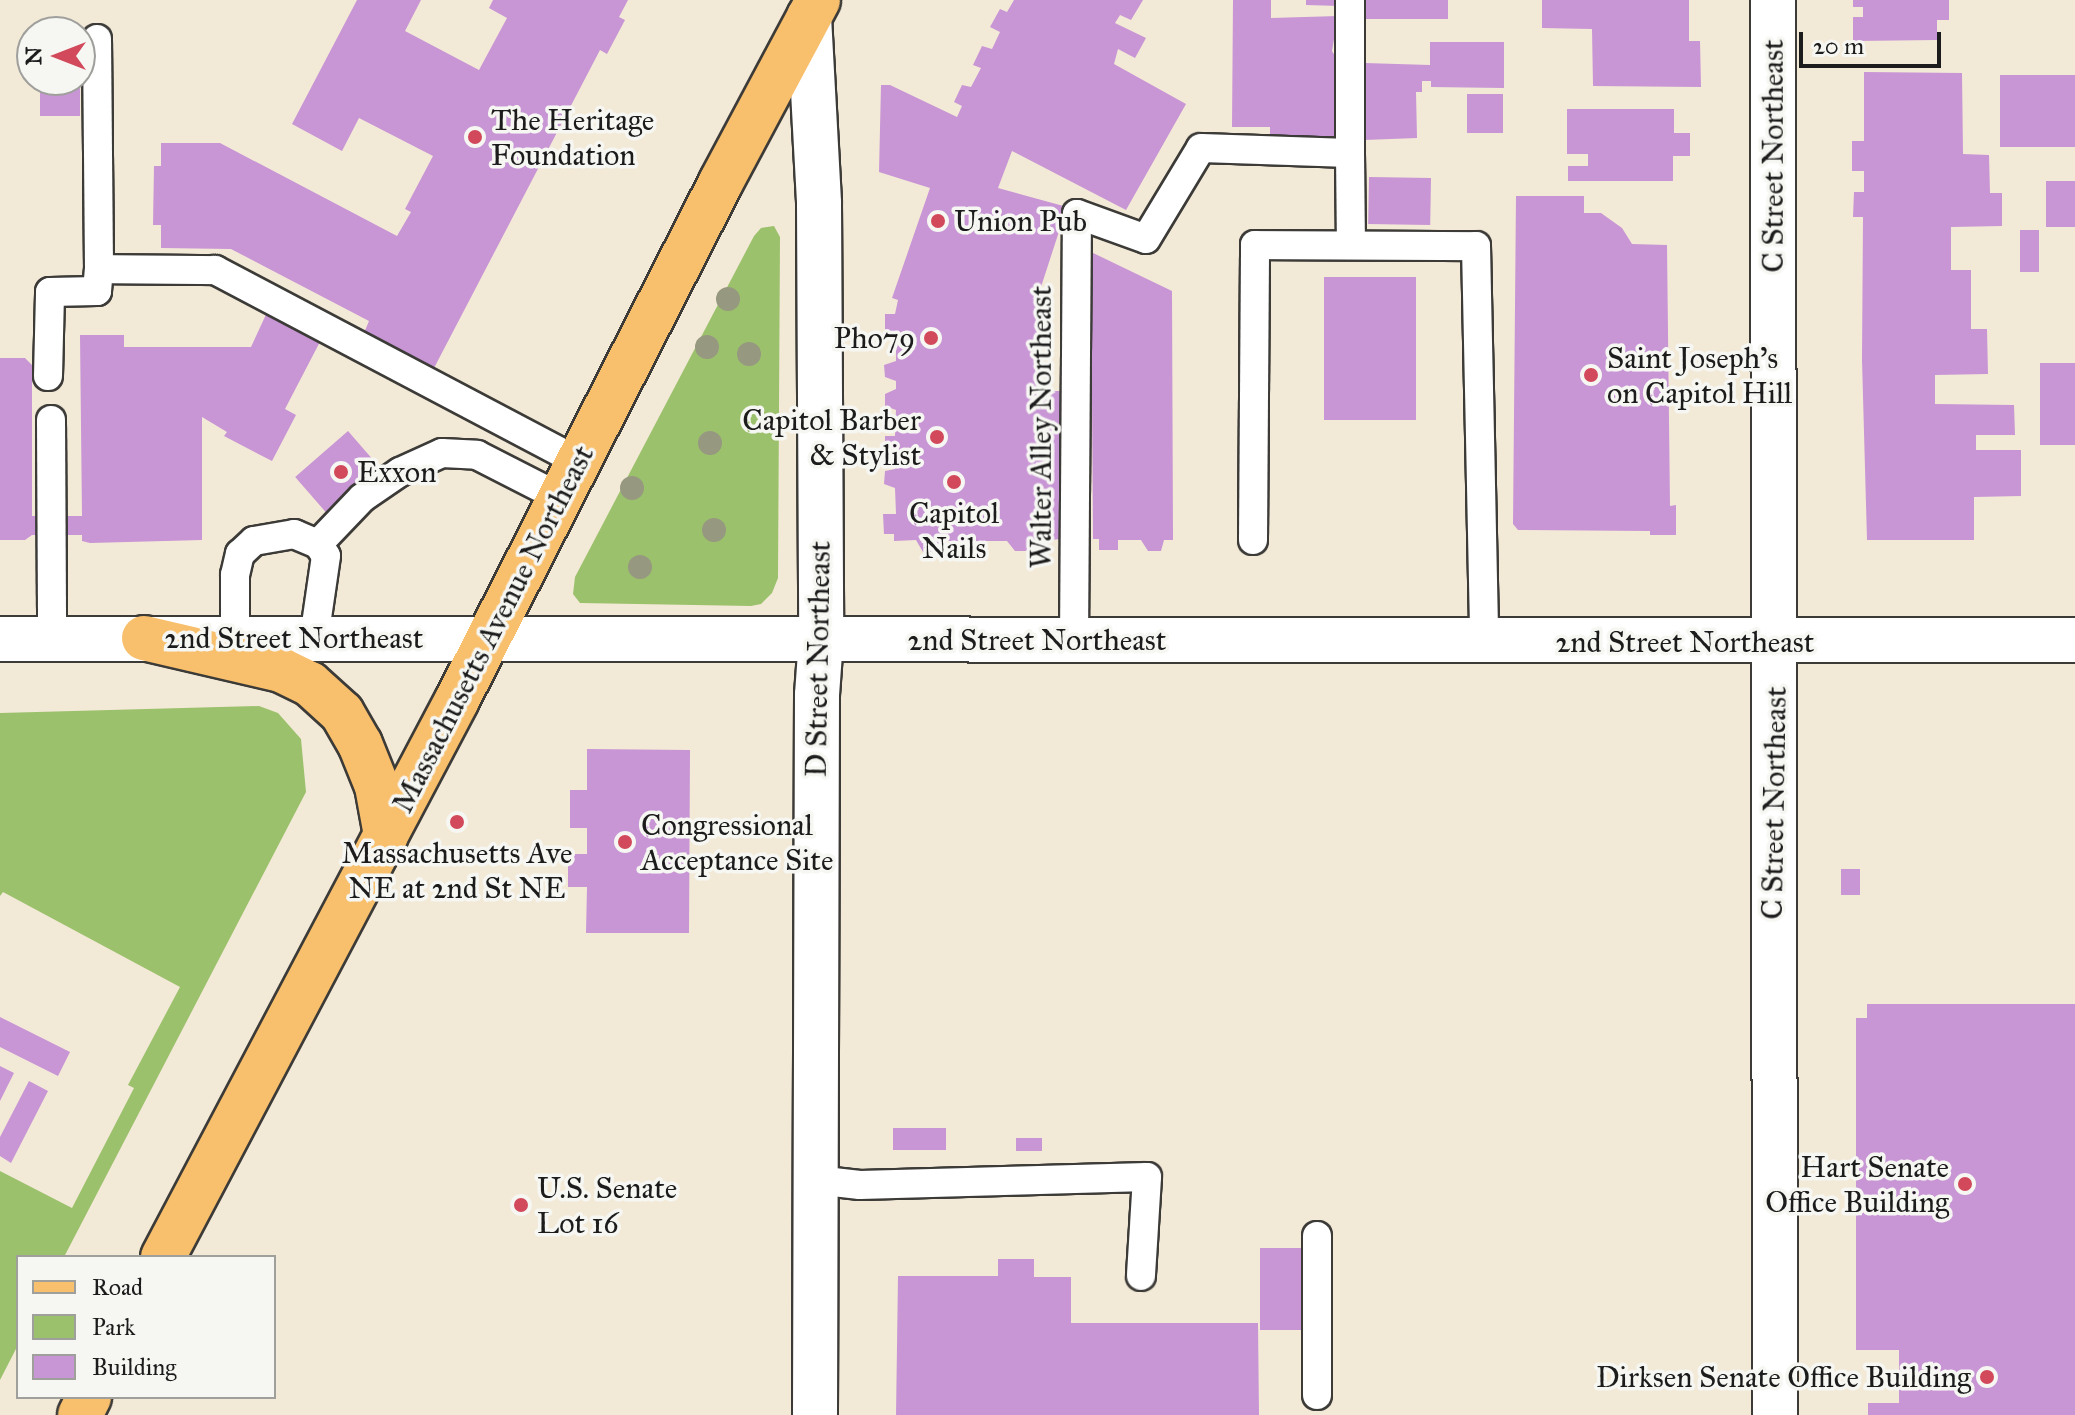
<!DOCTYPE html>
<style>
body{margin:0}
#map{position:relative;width:2075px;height:1415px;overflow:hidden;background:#f3e9d7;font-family:"IM FELL Great Primer",serif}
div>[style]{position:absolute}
.green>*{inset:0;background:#9cc16c}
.building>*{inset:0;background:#c895d5;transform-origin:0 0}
.roads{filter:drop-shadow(2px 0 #3c3b38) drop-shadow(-2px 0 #3c3b38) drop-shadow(0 2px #3c3b38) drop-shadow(0 -2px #3c3b38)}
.service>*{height:28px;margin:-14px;padding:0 14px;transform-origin:14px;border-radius:14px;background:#fff}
.minor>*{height:44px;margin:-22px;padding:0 22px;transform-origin:22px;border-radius:22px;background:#fff}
.tertiary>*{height:44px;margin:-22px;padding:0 22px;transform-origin:22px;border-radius:22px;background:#fff}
.primary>*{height:44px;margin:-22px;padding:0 22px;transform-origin:22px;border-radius:22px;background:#f8bf6c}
.trees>*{width:24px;height:24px;margin:-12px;border-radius:50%;background:#969880}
.dots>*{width:22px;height:22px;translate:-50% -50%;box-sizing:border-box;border:4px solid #f6f6f2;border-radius:50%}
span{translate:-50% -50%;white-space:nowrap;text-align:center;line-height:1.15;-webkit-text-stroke:7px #f6f6f2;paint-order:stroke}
.poi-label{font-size:30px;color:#1c1c1c}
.left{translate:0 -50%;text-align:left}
.right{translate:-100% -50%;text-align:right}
.street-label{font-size:30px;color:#1c1c1c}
.legend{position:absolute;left:16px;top:1255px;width:260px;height:144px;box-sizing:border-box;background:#f6f6f2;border:2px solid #9f9f9c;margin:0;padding:10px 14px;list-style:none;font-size:24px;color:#1c1c1c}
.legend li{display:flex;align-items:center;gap:16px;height:40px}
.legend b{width:40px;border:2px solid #9f9f9c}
.north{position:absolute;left:16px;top:16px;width:80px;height:80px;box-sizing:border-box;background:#f6f6f2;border:2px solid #9f9f9c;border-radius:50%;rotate:270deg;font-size:22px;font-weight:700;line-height:32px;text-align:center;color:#1c1c1c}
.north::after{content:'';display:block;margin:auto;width:28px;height:36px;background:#d1495b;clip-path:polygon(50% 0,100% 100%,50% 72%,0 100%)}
.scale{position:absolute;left:1799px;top:32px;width:142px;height:36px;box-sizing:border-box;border:4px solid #1c1c1c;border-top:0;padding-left:10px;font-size:24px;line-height:28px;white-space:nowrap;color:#1c1c1c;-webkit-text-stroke:6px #f6f6f2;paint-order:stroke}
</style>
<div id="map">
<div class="green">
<div style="clip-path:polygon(774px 226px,780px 237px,778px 578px,772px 593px,761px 604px,751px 606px,580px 603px,573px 594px,575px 577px,754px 236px,761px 228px)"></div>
<div style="clip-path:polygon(259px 706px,278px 713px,301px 739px,306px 792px,64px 1257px,18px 1257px,18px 1345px,0 1380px,0 1171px,72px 1208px,134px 1088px,128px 1085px,180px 987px,3px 892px,0 896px,0 713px)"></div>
</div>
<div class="building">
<div style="clip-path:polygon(357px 0,421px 0,405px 31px,479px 70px,507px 18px,489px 8px,493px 0,628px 0,619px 17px,625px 20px,607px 54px,600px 50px,433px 370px,364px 333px,369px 321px,231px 249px,161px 248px,161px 225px,153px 225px,154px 166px,161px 166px,161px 143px,220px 143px,397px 236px,411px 212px,405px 209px,433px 156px,359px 118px,342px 151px,292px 124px)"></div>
<div style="clip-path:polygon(1014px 0,1143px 0,1131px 20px,1120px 15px,1115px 23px,1146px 38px,1135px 58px,1118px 49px,1114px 64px,1186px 104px,1126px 210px,1012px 151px,998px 188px,1067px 207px,1039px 293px,1041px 383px,1049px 383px,1049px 391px,1060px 391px,1061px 539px,1039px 541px,1034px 551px,1015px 551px,1007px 541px,946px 541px,942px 552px,923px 552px,916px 540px,894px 541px,894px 534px,884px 534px,883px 514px,896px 514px,895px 488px,884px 484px,885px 471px,895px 469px,895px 457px,885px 457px,885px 436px,895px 436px,896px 410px,885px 406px,885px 394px,896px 389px,896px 381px,885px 377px,884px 365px,896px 361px,896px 334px,885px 334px,885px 314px,895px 314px,898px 300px,892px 298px,930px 188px,879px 172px,881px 85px,890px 85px,957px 117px,962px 106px,954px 102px,962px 85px,971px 87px,981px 68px,973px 65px,982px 46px,992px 49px,1000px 32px,990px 27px,1000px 9px,1007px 12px)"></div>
<div style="clip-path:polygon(1233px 0,1271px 0,1271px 18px,1338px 16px,1332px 51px,1344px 71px,1343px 138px,1270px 138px,1270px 127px,1232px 127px)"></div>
<div style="clip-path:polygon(1306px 0,1340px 0,1340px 6px,1306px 5px)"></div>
<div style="left:1365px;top:0;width:83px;height:19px"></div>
<div style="clip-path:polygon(1542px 0,1689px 0,1689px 41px,1700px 41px,1701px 87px,1593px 86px,1592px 29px,1542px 28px)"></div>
<div style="clip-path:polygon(1853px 0,1949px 0,1949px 20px,1937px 20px,1937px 40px,1853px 41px,1853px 17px,1863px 17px,1863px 7px,1853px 7px)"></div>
<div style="clip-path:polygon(1430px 42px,1504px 42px,1504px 88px,1431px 87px,1431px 81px,1422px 81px,1422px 92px,1416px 92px,1417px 138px,1364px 140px,1364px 63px,1430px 65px)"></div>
<div style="clip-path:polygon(1864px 72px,1962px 73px,1963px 154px,1989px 155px,1990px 193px,2002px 193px,2002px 226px,1951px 227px,1951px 270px,1971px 270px,1971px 329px,1987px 329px,1988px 374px,1935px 375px,1935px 404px,2014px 405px,2015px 435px,1976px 435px,1976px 450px,2021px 450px,2021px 496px,1974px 497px,1974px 540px,1867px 540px,1862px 360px,1863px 217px,1853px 217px,1854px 192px,1864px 192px,1864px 171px,1852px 171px,1852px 141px,1864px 141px)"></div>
<div style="left:2000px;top:75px;width:75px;height:72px"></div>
<div style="left:40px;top:88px;width:40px;height:28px"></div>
<div style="left:1467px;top:94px;width:36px;height:39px"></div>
<div style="clip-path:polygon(1567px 109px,1674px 109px,1674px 133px,1690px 133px,1690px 156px,1673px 156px,1673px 181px,1568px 181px,1568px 166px,1588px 166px,1588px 154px,1567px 154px)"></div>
<div style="left:1431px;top:178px;width:47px;height:62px;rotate:91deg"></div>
<div style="left:2046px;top:181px;width:29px;height:46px"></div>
<div style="clip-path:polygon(1516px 196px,1584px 196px,1584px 213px,1601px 213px,1622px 228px,1632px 244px,1667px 245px,1670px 506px,1676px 505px,1676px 535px,1650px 535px,1650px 531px,1518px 530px,1513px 524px)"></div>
<div style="left:2020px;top:230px;width:19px;height:42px"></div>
<div style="clip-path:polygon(1091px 252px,1172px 291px,1173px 540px,1164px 540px,1161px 551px,1148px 551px,1141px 540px,1118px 540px,1118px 550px,1099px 550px,1099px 539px,1093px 539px)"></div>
<div style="left:1416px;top:277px;width:143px;height:92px;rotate:90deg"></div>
<div style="clip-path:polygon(269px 308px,323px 336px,285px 409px,296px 415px,272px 461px,224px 436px,227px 432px,202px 417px,202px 540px,90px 543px,82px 541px,82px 535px,32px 535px,25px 540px,0 540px,0 358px,25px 358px,32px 365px,32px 516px,82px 516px,80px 335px,124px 335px,124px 347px,251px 347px)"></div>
<div style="left:2040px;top:363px;width:35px;height:82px"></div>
<div style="left:348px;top:431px;width:48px;height:70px;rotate:49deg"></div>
<div style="clip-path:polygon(587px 749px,690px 750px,689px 933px,586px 933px,587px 887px,568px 887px,568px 854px,587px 854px,587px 828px,570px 828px,570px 790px,587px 790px)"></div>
<div style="left:1841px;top:869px;width:19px;height:26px"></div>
<div style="clip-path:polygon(1867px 1004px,2075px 1004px,2075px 1415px,1868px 1415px,1868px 1403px,1899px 1403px,1899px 1350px,1856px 1350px,1856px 1018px,1867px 1018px)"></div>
<div style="clip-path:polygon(0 1017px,70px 1052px,58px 1076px,0 1047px)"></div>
<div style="clip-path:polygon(0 1066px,14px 1073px,0 1101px)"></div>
<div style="clip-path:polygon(29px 1081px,48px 1091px,11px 1163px,0 1156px,0 1137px)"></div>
<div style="left:893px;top:1128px;width:53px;height:22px"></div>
<div style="left:1042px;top:1138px;width:13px;height:26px;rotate:90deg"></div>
<div style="left:1313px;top:1248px;width:82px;height:53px;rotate:90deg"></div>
<div style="clip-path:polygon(998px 1259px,1034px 1259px,1034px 1277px,1071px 1277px,1071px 1323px,1258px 1323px,1259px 1415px,896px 1415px,898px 1276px,998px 1276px)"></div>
</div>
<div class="roads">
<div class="service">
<div style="left:97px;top:39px;width:230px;rotate:89.5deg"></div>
<div style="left:1350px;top:153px;width:92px;rotate:89.4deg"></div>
<div style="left:48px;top:376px;width:84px;rotate:-88.6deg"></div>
<div style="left:50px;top:292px;width:47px;rotate:-1.2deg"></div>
<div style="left:97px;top:291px;width:22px;rotate:-85deg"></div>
<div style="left:99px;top:269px;width:116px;rotate:0.5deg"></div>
<div style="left:215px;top:270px;width:412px;rotate:27.8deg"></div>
<div style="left:51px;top:420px;width:219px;rotate:89.7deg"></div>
<div style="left:1253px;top:540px;width:295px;rotate:-89.6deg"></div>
<div style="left:1255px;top:245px;width:221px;rotate:0.3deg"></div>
<div style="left:1476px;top:246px;width:395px;rotate:88.8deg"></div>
<div style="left:318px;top:544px;width:64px;rotate:-46.3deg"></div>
<div style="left:362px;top:498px;width:46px;rotate:-34.4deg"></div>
<div style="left:400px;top:472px;width:46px;rotate:-24.3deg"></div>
<div style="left:442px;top:453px;width:35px;rotate:3deg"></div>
<div style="left:477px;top:455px;width:94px;rotate:27.1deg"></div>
<div style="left:235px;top:638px;width:63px;rotate:-90deg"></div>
<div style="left:235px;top:575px;width:22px;rotate:-77deg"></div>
<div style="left:240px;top:554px;width:19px;rotate:-43deg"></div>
<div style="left:254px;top:541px;width:41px;rotate:-9.9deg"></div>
<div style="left:294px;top:534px;width:26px;rotate:23deg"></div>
<div style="left:318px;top:544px;width:14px;rotate:56deg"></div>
<div style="left:326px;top:556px;width:83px;rotate:98.3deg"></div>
<div style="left:1074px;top:640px;width:426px;rotate:-89.6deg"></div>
<div style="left:1077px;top:214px;width:73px;rotate:19.9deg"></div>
<div style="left:1146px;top:239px;width:106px;rotate:-58.9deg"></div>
<div style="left:1201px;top:148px;width:149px;rotate:1.9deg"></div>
<div style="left:1350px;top:153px;width:153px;rotate:-90deg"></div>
<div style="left:816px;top:1180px;width:44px;rotate:6.5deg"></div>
<div style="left:860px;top:1185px;width:287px;rotate:-1.6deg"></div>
<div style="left:1147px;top:1177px;width:99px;rotate:93.5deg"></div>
<div style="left:1317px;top:1236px;width:159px;rotate:90deg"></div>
</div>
<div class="minor">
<div style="left:1773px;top:0;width:1415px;rotate:89.92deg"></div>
</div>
<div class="tertiary">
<div style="left:809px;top:17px;width:187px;rotate:86.9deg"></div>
<div style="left:819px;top:204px;width:435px;rotate:89.7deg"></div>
<div style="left:821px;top:639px;width:56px;rotate:94.1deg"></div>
<div style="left:817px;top:695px;width:720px;rotate:90.16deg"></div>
<div style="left:0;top:639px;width:2075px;rotate:0.03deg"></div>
</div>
<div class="primary">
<div style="left:144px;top:638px;width:141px;rotate:13.1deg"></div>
<div style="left:281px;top:670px;width:32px;rotate:26deg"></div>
<div style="left:310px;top:684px;width:43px;rotate:42.2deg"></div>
<div style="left:342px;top:713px;width:36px;rotate:60deg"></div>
<div style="left:360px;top:744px;width:45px;rotate:68deg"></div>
<div style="left:377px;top:786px;width:50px;rotate:79.6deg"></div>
<div style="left:163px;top:1257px;width:630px;rotate:-62.17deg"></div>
<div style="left:457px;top:700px;width:581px;rotate:-62.99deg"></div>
<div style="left:721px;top:182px;width:206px;rotate:-61.9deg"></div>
<div style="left:80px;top:1415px;width:20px;rotate:-63deg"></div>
</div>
</div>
<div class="trees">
<div style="left:728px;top:299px"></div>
<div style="left:707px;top:347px"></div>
<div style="left:749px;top:354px"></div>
<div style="left:710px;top:443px"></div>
<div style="left:632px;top:488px"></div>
<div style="left:714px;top:530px"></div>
<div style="left:640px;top:567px"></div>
</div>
<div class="dots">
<div style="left:475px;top:137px;background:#d1495b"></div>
<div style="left:938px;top:221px;background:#d1495b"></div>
<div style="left:931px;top:338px;background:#d1495b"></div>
<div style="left:1591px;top:375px;background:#d1495b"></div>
<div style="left:937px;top:437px;background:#d1495b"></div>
<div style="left:341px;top:472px;background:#d1495b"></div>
<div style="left:954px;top:482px;background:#d1495b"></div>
<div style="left:457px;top:822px;background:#d1495b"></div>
<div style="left:625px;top:842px;background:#d1495b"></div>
<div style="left:1965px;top:1184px;background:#d1495b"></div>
<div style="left:521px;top:1205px;background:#d1495b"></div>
<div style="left:1987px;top:1377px;background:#d1495b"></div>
</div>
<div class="poi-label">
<span class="left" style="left:491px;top:137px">The Heritage<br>Foundation</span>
<span class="left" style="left:954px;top:221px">Union Pub</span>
<span class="right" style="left:915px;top:338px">Pho79</span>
<span class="left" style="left:1607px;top:375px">Saint Joseph's<br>on Capitol Hill</span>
<span class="right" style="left:921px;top:437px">Capitol Barber<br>&amp; Stylist</span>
<span class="left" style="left:357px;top:472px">Exxon</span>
<span style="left:954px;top:530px">Capitol<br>Nails</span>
<span class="left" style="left:641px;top:842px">Congressional<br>Acceptance Site</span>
<span style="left:457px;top:870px">Massachusetts Ave<br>NE at 2nd St NE</span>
<span class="right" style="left:1949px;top:1184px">Hart Senate<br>Office Building</span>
<span class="left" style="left:537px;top:1205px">U.S. Senate<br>Lot 16</span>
<span class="right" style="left:1971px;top:1377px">Dirksen Senate Office Building</span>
</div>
<div class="street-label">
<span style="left:1773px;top:156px;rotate:-90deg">C Street Northeast</span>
<span style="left:1041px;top:427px;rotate:-90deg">Walter Alley Northeast</span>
<span style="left:493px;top:629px;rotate:-63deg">Massachusetts Avenue Northeast</span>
<span style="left:294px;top:638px">2nd Street Northeast</span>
<span style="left:1037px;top:640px">2nd Street Northeast</span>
<span style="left:1685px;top:642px">2nd Street Northeast</span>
<span style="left:818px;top:659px;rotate:-89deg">D Street Northeast</span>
<span style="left:1774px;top:803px;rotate:-89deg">C Street Northeast</span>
</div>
<ul class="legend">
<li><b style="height:10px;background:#f8bf6c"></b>Road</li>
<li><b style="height:22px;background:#9cc16c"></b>Park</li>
<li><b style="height:22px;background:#c895d5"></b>Building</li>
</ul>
<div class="north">N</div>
<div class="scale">20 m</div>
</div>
